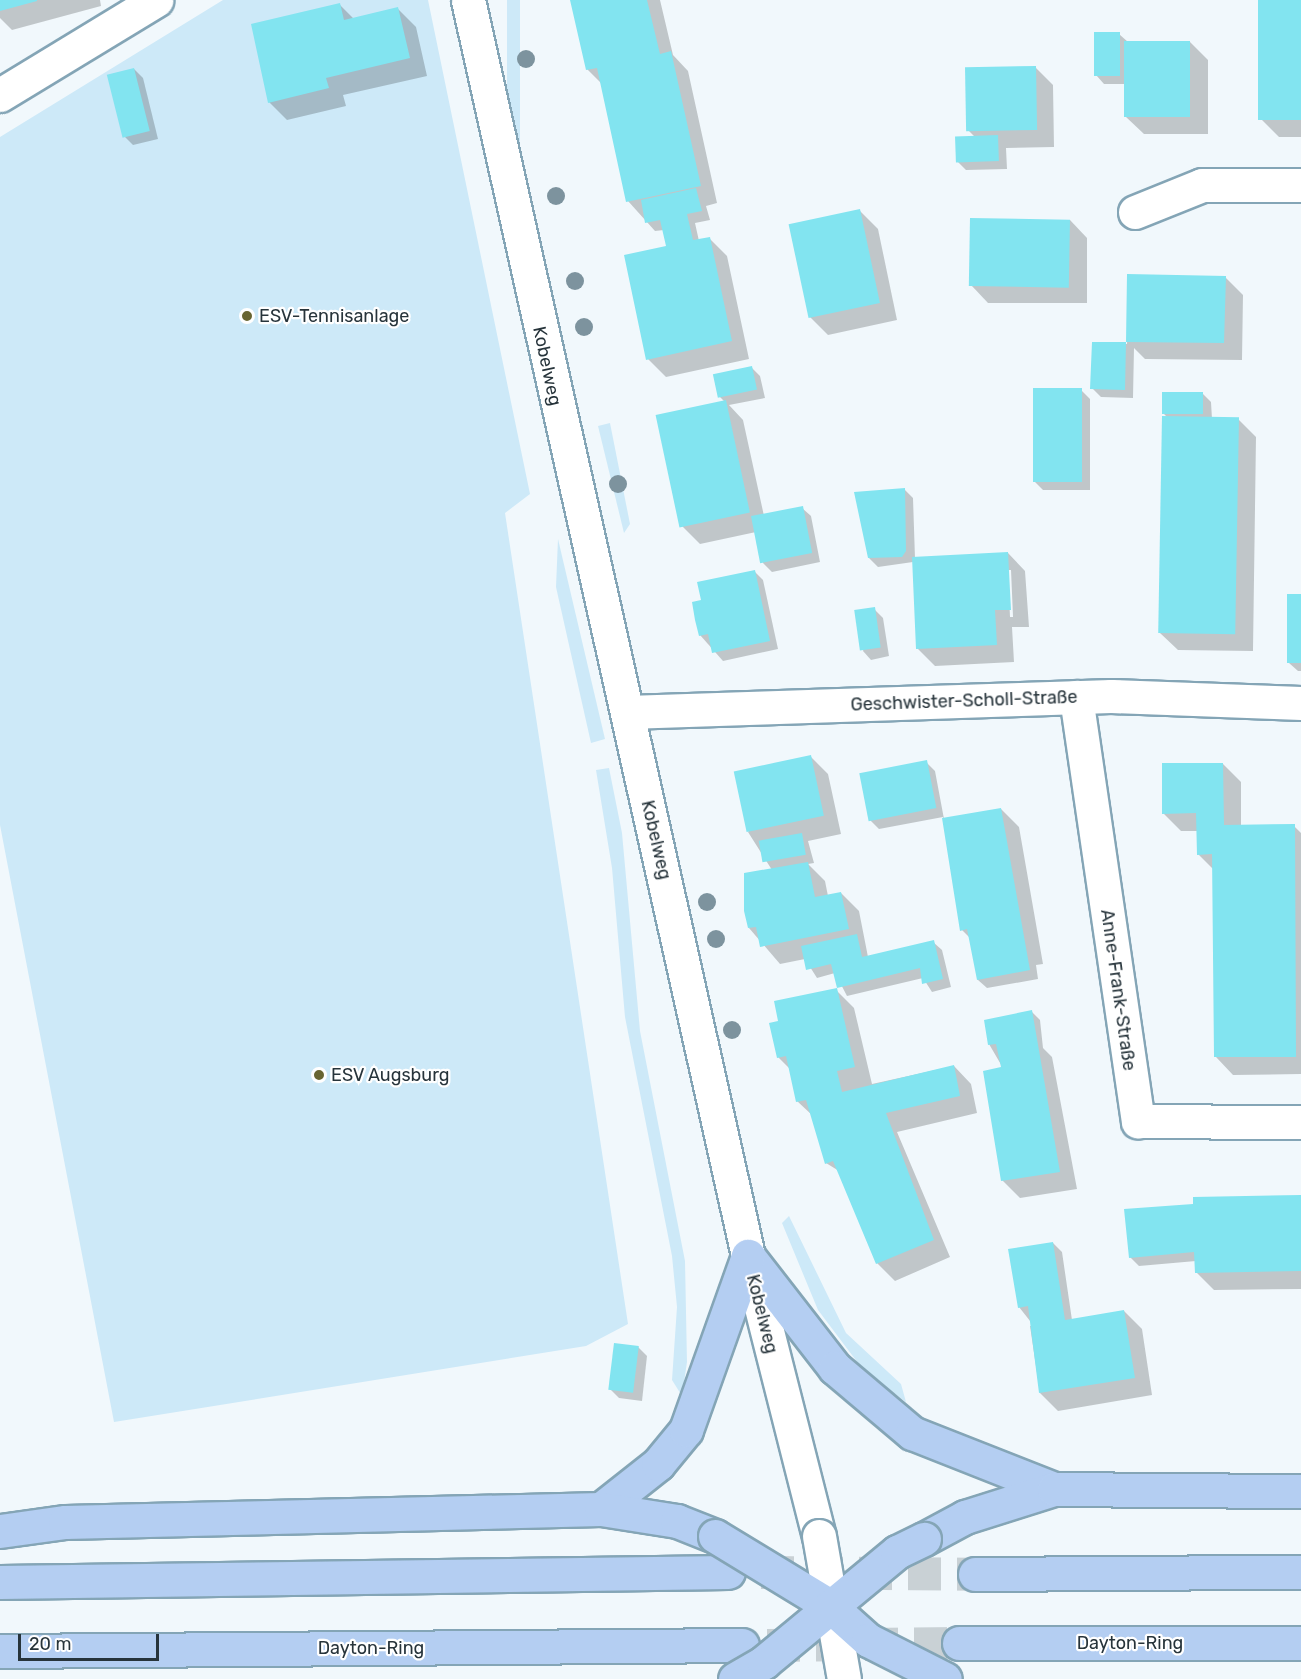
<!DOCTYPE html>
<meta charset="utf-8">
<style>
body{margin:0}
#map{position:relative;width:1301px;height:1679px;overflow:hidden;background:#f1f8fc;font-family:Rubik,sans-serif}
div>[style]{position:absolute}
.green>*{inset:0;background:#cde9f8;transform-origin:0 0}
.shadow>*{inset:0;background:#0003}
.building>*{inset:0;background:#82e4f0;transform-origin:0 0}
.highway-tunnel>*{height:33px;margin-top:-16.5px;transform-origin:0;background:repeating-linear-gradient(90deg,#c9d1d5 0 33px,transparent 0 49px)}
.roads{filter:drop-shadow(2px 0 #84a5b6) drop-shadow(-2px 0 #84a5b6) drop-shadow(0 2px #84a5b6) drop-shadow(0 -2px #84a5b6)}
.street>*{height:33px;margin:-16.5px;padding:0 16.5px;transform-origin:16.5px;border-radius:16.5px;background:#fff}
.secondary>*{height:33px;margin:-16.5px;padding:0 16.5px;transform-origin:16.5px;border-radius:16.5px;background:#fff}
.highway>*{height:33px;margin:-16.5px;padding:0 16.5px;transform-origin:16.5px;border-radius:16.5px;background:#b4cef2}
.bridges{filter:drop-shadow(2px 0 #84a5b6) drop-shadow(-2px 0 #84a5b6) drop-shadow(0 2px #84a5b6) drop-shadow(0 -2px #84a5b6)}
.secondary-bridge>*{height:33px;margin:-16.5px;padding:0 16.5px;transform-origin:16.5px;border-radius:16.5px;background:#fff}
.highway-bridge>*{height:33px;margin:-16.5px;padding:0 16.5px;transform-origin:16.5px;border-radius:16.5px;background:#b4cef2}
.trees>*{width:18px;height:18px;margin:-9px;border-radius:50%;background:#7d939e}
.dots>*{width:16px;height:16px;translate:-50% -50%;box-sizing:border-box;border:3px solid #fff;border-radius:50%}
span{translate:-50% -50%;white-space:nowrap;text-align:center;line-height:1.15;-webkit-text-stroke:4.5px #fff;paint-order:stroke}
.poi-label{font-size:18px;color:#27343b}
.left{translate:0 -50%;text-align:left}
.street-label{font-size:18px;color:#27343b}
.scale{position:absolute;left:18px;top:1634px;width:141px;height:27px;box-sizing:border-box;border:3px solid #27343b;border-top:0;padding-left:8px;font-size:18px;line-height:21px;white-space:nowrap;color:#27343b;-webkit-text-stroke:4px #fff;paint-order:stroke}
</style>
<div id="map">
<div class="green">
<div style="clip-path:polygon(223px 0,428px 0,530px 494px,505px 513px,628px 1324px,586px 1346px,114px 1422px,0 825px,0 137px)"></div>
<div style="left:507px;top:0;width:13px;height:210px"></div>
<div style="clip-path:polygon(610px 423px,630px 524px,624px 533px,598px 426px)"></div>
<div style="clip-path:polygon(558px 539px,605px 739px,591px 743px,556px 587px)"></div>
<div style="clip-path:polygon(609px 768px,622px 833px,640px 1031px,685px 1261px,687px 1362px,682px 1396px,672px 1380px,677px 1307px,672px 1256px,625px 1017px,612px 868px,596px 770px)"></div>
<div style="clip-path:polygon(789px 1216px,846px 1333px,901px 1384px,906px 1402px,864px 1371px,818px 1310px,782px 1223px)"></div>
</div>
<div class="shadow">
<div style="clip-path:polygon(0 0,100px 0,101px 6px,12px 30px,0 18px)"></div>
<div style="clip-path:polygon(571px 0,660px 0,673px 55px,688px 71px,717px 203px,706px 206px,710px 220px,695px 223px,699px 241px,709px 238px,727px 256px,749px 359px,666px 377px,648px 359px,669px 247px,664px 230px,655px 231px,628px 201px,602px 84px,587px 69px)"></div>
<div style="clip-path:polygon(1260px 0,1301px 0,1301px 137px,1279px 137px,1261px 119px)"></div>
<div style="clip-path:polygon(340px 5px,354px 19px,398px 9px,416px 27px,427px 76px,343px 95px,346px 106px,287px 120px,269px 102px)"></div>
<div style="clip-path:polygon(1119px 34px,1128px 42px,1190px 42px,1208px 60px,1208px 134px,1144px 134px,1126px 117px,1126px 84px,1104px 84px,1096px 75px)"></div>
<div style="clip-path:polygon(1035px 67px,1053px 85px,1054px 147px,1006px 148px,1007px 169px,966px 170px,957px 161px,975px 137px,968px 130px)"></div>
<div style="clip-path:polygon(134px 69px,143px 78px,158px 139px,133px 145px,125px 137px,109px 75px)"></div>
<div style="clip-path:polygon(860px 211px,878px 229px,897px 320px,828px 335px,810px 317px)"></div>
<div style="clip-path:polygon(1070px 220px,1087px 238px,1087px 303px,988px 303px,971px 285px)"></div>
<div style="clip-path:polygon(1129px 275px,1225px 277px,1243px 295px,1242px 360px,1145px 359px,1134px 348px,1133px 398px,1101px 397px,1092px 388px,1093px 343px,1127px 344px)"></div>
<div style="clip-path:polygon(751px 367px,760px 376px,765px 398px,729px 405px,743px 420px,764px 516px,802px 508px,811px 516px,820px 562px,772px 572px,763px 563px,756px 532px,700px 544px,682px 526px,725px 402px,720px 397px)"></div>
<div style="clip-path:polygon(1081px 390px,1090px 399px,1090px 490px,1043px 490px,1034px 481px)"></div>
<div style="clip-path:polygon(1203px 394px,1211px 402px,1212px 419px,1238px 419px,1256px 437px,1253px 651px,1178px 650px,1160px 633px,1168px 418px,1164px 414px)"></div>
<div style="clip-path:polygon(evenodd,904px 489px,913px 498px,915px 558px,1008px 553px,1025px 571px,1029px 627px,1012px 627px,1014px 662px,935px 666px,917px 648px,913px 562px,878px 567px,869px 558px,904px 489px,1008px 570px,1011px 570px,1013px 617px,1010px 617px,1008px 570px)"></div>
<div style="clip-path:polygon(754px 571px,763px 580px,778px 649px,723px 661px,700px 635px,703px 601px)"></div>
<div style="clip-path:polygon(1301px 596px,1301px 671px,1298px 671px,1289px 663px)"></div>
<div style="clip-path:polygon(874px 609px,883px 618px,889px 656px,871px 660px,863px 651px)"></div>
<div style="clip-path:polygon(810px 756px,828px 774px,841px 834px,808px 841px,814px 863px,808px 864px,825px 881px,828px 896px,841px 893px,859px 911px,868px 957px,933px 942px,942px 950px,951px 987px,932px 992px,923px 978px,847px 996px,835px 973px,817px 978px,805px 959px,780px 964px,749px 928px,772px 870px,748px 832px)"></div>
<div style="clip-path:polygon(926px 762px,935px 771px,944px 819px,1001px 809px,1019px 827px,1043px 964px,1036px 965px,1038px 979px,987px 988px,978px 980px,970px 938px,962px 930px,943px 817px,879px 829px,870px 820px)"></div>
<div style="clip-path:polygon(1223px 764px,1241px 782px,1241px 827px,1294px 826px,1301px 833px,1301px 1074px,1233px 1075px,1216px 1057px,1214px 870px,1198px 854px,1198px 831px,1181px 831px,1163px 813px)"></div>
<div style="clip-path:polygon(836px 990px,854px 1008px,872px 1084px,954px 1066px,971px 1084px,977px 1113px,897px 1132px,950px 1257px,895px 1281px,877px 1263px,839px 1171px,826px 1163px,813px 1116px,797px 1101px,791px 1070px,778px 1057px,780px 1022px)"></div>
<div style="clip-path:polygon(1031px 1011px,1040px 1020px,1043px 1048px,1052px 1057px,1077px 1189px,1020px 1198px,1002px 1180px,1003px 1068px,989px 1044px)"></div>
<div style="clip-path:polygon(1301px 1196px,1301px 1289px,1214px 1290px,1197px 1273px,1196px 1261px,1139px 1266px,1130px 1257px)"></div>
<div style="clip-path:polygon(1053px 1243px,1062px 1252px,1072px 1320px,1124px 1311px,1142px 1329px,1152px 1395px,1058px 1411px,1040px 1393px,1030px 1326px,1034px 1326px,1019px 1307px)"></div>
<div style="clip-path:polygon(638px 1347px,647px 1356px,642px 1401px,619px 1398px,610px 1389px)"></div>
</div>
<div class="building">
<div style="clip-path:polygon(0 0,37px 0,37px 1px,0 11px)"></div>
<div style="clip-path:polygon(570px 0,647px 0,660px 54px,671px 51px,701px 186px,626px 202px,597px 68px,586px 70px)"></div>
<div style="left:1258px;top:0;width:43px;height:120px"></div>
<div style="clip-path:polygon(340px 3px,344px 20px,398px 7px,410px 58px,326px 78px,329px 88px,268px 103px,251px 24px)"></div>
<div style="left:1120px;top:32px;width:44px;height:26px;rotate:90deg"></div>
<div style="left:1124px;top:41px;width:66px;height:76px"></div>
<div style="left:1036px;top:66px;width:64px;height:71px;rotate:89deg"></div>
<div style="left:134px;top:68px;width:65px;height:28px;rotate:76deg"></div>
<div style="left:998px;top:135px;width:26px;height:43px;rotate:88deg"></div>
<div style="clip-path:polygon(696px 188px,702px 211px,687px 214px,693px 240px,710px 237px,732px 341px,646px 360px,624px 255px,666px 246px,660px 220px,645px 223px,641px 200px)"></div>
<div style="left:860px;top:209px;width:96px;height:73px;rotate:78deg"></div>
<div style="left:970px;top:218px;width:100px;height:68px;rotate:1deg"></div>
<div style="clip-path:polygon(1127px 274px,1226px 276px,1224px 343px,1126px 342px,1125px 390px,1090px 389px,1092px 342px,1126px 342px)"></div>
<div style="left:752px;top:366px;width:24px;height:40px;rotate:78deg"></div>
<div style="left:1082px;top:388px;width:94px;height:49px;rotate:90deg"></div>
<div style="left:1162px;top:392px;width:41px;height:22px"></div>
<div style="left:726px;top:400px;width:115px;height:72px;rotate:78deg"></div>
<div style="left:1162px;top:416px;width:77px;height:217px;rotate:1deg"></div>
<div style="clip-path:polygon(905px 488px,906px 551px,902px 557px,868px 558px,854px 492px)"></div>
<div style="left:803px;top:506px;width:48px;height:53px;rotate:79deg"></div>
<div style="clip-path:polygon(1008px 552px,1011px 610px,995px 610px,997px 645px,916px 649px,912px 557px)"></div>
<div style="clip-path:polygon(755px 570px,770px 641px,712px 653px,708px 634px,699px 636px,695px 620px,692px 602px,701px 600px,697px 582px)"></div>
<div style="left:1301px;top:594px;width:69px;height:14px;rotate:90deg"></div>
<div style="left:875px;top:607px;width:41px;height:21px;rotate:82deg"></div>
<div style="left:811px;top:755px;width:62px;height:79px;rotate:78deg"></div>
<div style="left:927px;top:760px;width:49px;height:69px;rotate:79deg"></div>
<div style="clip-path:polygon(1162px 763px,1223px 763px,1224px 825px,1295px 824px,1296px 1057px,1214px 1057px,1212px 854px,1197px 855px,1196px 813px,1162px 814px)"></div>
<div style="clip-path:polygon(1001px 808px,1030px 970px,977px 980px,967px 929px,960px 931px,942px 818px)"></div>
<div style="left:802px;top:833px;width:22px;height:44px;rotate:80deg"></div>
<div style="clip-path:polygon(808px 862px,815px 897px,841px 892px,849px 929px,760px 947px,756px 927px,748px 928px,744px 911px,744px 873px)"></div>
<div style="clip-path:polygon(857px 934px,862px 957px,934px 940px,943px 979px,922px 984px,920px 968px,837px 988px,855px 1067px,837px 1071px,842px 1092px,954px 1065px,960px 1096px,886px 1113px,934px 1240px,876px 1264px,833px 1161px,825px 1164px,806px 1100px,796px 1102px,786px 1056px,777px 1058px,769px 1023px,778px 1021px,774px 1001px,837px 988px,831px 964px,806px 970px,801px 946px)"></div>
<div style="clip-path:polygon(1032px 1010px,1060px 1172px,1001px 1181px,983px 1071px,1001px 1067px,996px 1044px,988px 1045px,984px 1020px)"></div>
<div style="clip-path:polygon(1301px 1195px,1301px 1271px,1195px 1273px,1194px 1252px,1129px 1258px,1124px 1209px,1193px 1204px,1193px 1197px)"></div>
<div style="clip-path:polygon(1053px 1242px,1065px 1320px,1124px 1310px,1135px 1378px,1039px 1393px,1028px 1306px,1018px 1308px,1008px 1249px)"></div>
<div style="left:614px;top:1343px;width:25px;height:47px;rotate:7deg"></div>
</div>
<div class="highway-tunnel">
<div style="left:761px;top:1572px;width:214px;rotate:0.5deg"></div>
<div style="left:767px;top:1645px;width:192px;rotate:-0.6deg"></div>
</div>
<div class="roads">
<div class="street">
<div style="left:0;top:95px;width:183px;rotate:-31.3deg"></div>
<div style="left:1135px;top:212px;width:72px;rotate:-21.9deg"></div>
<div style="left:1202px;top:185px;width:99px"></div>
<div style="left:1076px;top:697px;width:429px;rotate:81.7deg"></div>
<div style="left:1138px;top:1121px;width:163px;rotate:0.4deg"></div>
<div style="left:627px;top:712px;width:484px;rotate:-1.9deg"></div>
<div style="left:1111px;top:696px;width:190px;rotate:2.1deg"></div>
</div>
<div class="secondary">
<div style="left:468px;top:0;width:1287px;rotate:77.43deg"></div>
<div style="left:748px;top:1256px;width:289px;rotate:75.8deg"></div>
</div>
<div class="highway">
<div style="left:748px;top:1256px;width:142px;rotate:52.2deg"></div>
<div style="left:835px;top:1368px;width:101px;rotate:40.2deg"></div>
<div style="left:912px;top:1433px;width:153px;rotate:21.5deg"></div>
<div style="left:601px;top:1509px;width:73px;rotate:-38.3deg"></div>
<div style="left:658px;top:1464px;width:44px;rotate:-50.5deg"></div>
<div style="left:686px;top:1430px;width:185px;rotate:-70.4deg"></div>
<div style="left:0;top:1531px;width:66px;rotate:-7.9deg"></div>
<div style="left:65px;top:1522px;width:536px;rotate:-1.39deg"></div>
<div style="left:601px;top:1509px;width:77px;rotate:9deg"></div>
<div style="left:677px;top:1521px;width:41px;rotate:21.5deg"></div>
<div style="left:924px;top:1539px;width:47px;rotate:-28.2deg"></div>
<div style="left:965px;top:1517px;width:93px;rotate:-17.5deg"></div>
<div style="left:1054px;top:1489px;width:247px;rotate:0.5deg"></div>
<div style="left:975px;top:1574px;width:326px;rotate:-0.4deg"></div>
<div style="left:0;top:1582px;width:728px;rotate:-0.79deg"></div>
<div style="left:959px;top:1643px;width:342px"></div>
<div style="left:0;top:1651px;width:742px;rotate:-0.46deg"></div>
</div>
</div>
<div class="bridges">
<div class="secondary-bridge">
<div style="left:819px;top:1536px;width:145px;rotate:80.1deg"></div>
</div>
<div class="highway-bridge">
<div style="left:715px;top:1536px;width:135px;rotate:31.3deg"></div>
<div style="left:830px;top:1606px;width:51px;rotate:41.8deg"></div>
<div style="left:868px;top:1640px;width:86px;rotate:26.9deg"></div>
<div style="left:735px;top:1679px;width:34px;rotate:-30deg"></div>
<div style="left:764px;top:1662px;width:173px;rotate:-39.6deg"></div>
<div style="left:897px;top:1552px;width:30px;rotate:-26deg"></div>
</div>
</div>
<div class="trees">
<div style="left:526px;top:59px"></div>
<div style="left:556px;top:196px"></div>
<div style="left:575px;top:281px"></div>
<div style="left:584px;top:327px"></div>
<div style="left:618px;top:484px"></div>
<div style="left:707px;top:902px"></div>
<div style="left:716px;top:939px"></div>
<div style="left:732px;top:1030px"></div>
</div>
<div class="dots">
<div style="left:247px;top:316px;background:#686532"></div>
<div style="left:319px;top:1075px;background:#686532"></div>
</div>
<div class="poi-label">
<span class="left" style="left:259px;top:316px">ESV-Tennisanlage</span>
<span class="left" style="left:331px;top:1075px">ESV Augsburg</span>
</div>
<div class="street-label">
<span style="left:547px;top:366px;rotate:78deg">Kobelweg</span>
<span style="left:964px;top:701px;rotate:-2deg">Geschwister-Scholl-Straße</span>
<span style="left:656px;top:840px;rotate:77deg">Kobelweg</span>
<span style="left:1118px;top:990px;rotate:82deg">Anne-Frank-Straße</span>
<span style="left:762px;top:1314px;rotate:76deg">Kobelweg</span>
<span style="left:1130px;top:1643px">Dayton-Ring</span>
<span style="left:371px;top:1648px">Dayton-Ring</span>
</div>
<div class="scale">20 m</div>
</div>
